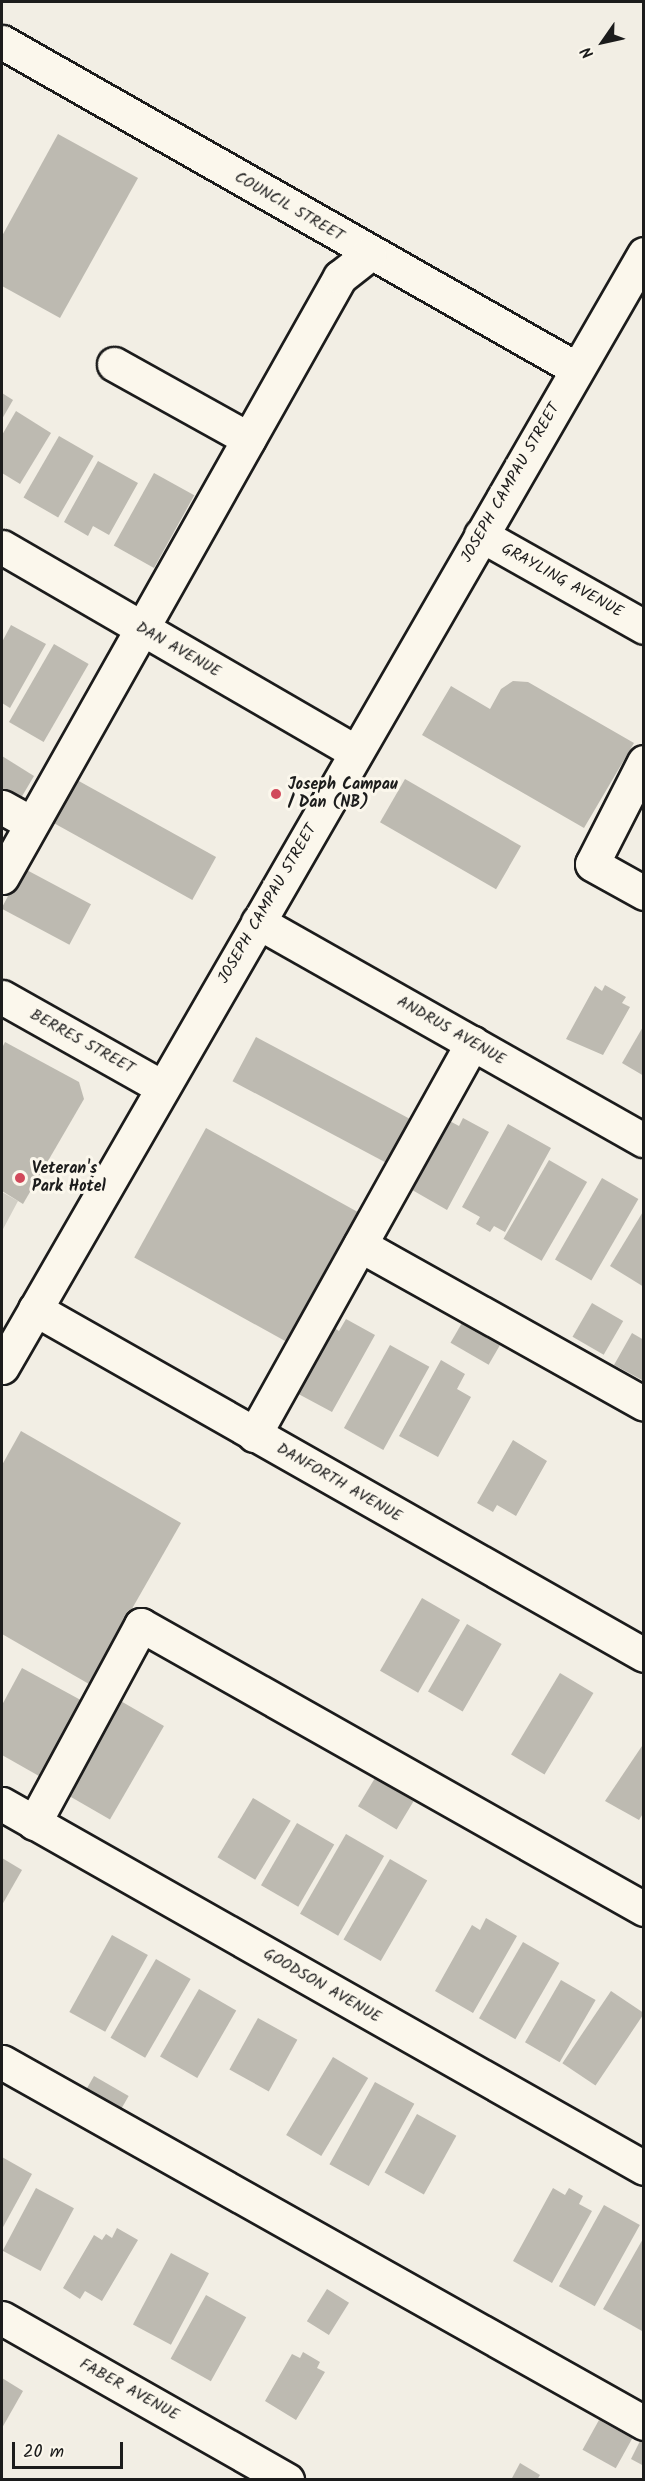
<!DOCTYPE html>
<style>
body{margin:0}
#map{position:relative;width:645px;height:2481px;overflow:hidden;background:#f2eee4;font-family:Kalam,sans-serif}
div>[style]{position:absolute}
.green>*{inset:0;background:#d2cfc6}
.building>*{inset:0;background:#bdbab1;transform-origin:0 0}
.roads{filter:drop-shadow(2px 0 #1c1c1c) drop-shadow(-2px 0 #1c1c1c) drop-shadow(0 2px #1c1c1c) drop-shadow(0 -2px #1c1c1c)}
.minor>*{height:33px;margin:-16.5px;padding:0 16.5px;transform-origin:16.5px;border-radius:16.5px;background:#fbf7ec}
.dots>*{width:16px;height:16px;translate:-50% -50%;box-sizing:border-box;border:3px solid #fbf7ec;border-radius:50%}
span{translate:-50% -50%;white-space:nowrap;text-align:center;line-height:1.15;-webkit-text-stroke:6px #fbf7ec;paint-order:stroke}
.street-label{font-size:16px;color:#1c1c1c}
.poi-label{font-size:16px;color:#1c1c1c;font-weight:700}
.left{translate:0 -50%;text-align:left}
.frame{position:absolute;inset:0;border:3px solid #1c1c1c;pointer-events:none}
.north{position:absolute;left:573px;top:12px;width:60px;height:60px;-webkit-text-stroke:4px #fbf7ec;paint-order:stroke;rotate:236deg;font-size:16px;font-weight:700;line-height:24px;text-align:center;color:#1c1c1c}
.north::after{content:'';display:block;margin:auto;width:21px;height:27px;background:#1c1c1c;clip-path:polygon(50% 0,100% 100%,50% 72%,0 100%)}
.scale{position:absolute;left:12px;top:2442px;width:111px;height:27px;box-sizing:border-box;border:3px solid #1c1c1c;border-top:0;padding-left:8px;font-size:18px;line-height:21px;white-space:nowrap;color:#1c1c1c;-webkit-text-stroke:4px #fbf7ec;paint-order:stroke}
</style>
<div id="map">
<div class="green">
<div style="clip-path:polygon(2px 1192px,18px 1201px,2px 1231px)"></div>
</div>
<div class="building">
<div style="clip-path:polygon(58px 134px,138px 178px,60px 318px,2px 286px,2px 236px)"></div>
<div style="clip-path:polygon(2px 393px,13px 400px,2px 419px)"></div>
<div style="clip-path:polygon(16px 411px,51px 433px,20px 484px,2px 473px,2px 435px)"></div>
<div style="left:59px;top:436px;width:40px;height:71px;rotate:30deg"></div>
<div style="clip-path:polygon(98px 461px,138px 483px,109px 535px,93px 526px,88px 536px,64px 522px)"></div>
<div style="left:154px;top:473px;width:46px;height:83px;rotate:29deg"></div>
<div style="clip-path:polygon(11px 625px,46px 644px,10px 708px,2px 703px,2px 642px)"></div>
<div style="left:54px;top:644px;width:40px;height:90px;rotate:30deg"></div>
<div style="clip-path:polygon(513px 681px,528px 682px,634px 743px,584px 828px,422px 735px,451px 686px,490px 709px,501px 689px)"></div>
<div style="clip-path:polygon(2px 756px,34px 776px,18px 803px,2px 793px)"></div>
<div style="left:405px;top:779px;width:134px;height:50px;rotate:30deg"></div>
<div style="left:77px;top:780px;width:159px;height:49px;rotate:29deg"></div>
<div style="left:23px;top:868px;width:77px;height:46px;rotate:28deg"></div>
<div style="clip-path:polygon(605px 985px,626px 997px,622px 1003px,630px 1007px,603px 1055px,566px 1039px,595px 986px,602px 991px)"></div>
<div style="clip-path:polygon(644px 1025px,644px 1076px,622px 1063px)"></div>
<div style="left:256px;top:1037px;width:174px;height:50px;rotate:28deg"></div>
<div style="clip-path:polygon(5px 1042px,79px 1082px,84px 1099px,23px 1204px,2px 1191px,2px 1048px)"></div>
<div style="clip-path:polygon(444px 1118px,459px 1126px,463px 1118px,489px 1132px,447px 1210px,407px 1187px)"></div>
<div style="clip-path:polygon(508px 1124px,551px 1148px,505px 1232px,494px 1226px,490px 1232px,476px 1224px,480px 1217px,462px 1207px)"></div>
<div style="left:206px;top:1128px;width:173px;height:148px;rotate:29deg"></div>
<div style="left:549px;top:1160px;width:44px;height:91px;rotate:30deg"></div>
<div style="left:602px;top:1178px;width:42px;height:94px;rotate:30deg"></div>
<div style="clip-path:polygon(644px 1210px,644px 1287px,610px 1266px)"></div>
<div style="left:592px;top:1303px;width:36px;height:39px;rotate:30deg"></div>
<div style="left:466px;top:1316px;width:44px;height:31px;rotate:30deg"></div>
<div style="clip-path:polygon(346px 1319px,375px 1335px,332px 1412px,291px 1390px,328px 1324px,339px 1331px)"></div>
<div style="clip-path:polygon(632px 1333px,644px 1340px,644px 1381px,614px 1365px)"></div>
<div style="left:390px;top:1345px;width:45px;height:95px;rotate:29deg"></div>
<div style="clip-path:polygon(441px 1360px,465px 1374px,457px 1389px,471px 1397px,438px 1457px,399px 1436px)"></div>
<div style="clip-path:polygon(21px 1431px,181px 1523px,89px 1684px,2px 1634px,2px 1465px)"></div>
<div style="clip-path:polygon(513px 1440px,547px 1461px,516px 1516px,497px 1505px,493px 1512px,477px 1503px)"></div>
<div style="left:422px;top:1598px;width:44px;height:84px;rotate:30deg"></div>
<div style="left:467px;top:1624px;width:40px;height:78px;rotate:30deg"></div>
<div style="clip-path:polygon(22px 1668px,88px 1704px,46px 1780px,2px 1755px,2px 1705px)"></div>
<div style="left:560px;top:1673px;width:39px;height:95px;rotate:31deg"></div>
<div style="left:112px;top:1696px;width:60px;height:108px;rotate:30deg"></div>
<div style="clip-path:polygon(644px 1743px,644px 1812px,639px 1820px,605px 1801px)"></div>
<div style="left:375px;top:1778px;width:45px;height:33px;rotate:31deg"></div>
<div style="left:253px;top:1798px;width:44px;height:69px;rotate:31deg"></div>
<div style="left:297px;top:1823px;width:43px;height:72px;rotate:30deg"></div>
<div style="left:346px;top:1834px;width:44px;height:92px;rotate:30deg"></div>
<div style="clip-path:polygon(2px 1858px,22px 1870px,2px 1905px)"></div>
<div style="left:390px;top:1859px;width:43px;height:93px;rotate:30deg"></div>
<div style="clip-path:polygon(486px 1918px,517px 1936px,473px 2013px,435px 1991px,472px 1925px,480px 1930px)"></div>
<div style="left:112px;top:1935px;width:41px;height:88px;rotate:29deg"></div>
<div style="left:523px;top:1942px;width:42px;height:88px;rotate:30deg"></div>
<div style="left:156px;top:1959px;width:40px;height:91px;rotate:30deg"></div>
<div style="left:561px;top:1980px;width:40px;height:72px;rotate:30deg"></div>
<div style="left:199px;top:1989px;width:43px;height:78px;rotate:30deg"></div>
<div style="left:611px;top:1991px;width:40px;height:87px;rotate:34deg"></div>
<div style="left:258px;top:2018px;width:45px;height:59px;rotate:29deg"></div>
<div style="left:333px;top:2057px;width:41px;height:91px;rotate:31deg"></div>
<div style="left:94px;top:2076px;width:40px;height:21px;rotate:30deg"></div>
<div style="left:375px;top:2082px;width:45px;height:94px;rotate:29deg"></div>
<div style="left:417px;top:2114px;width:45px;height:67px;rotate:29deg"></div>
<div style="clip-path:polygon(2px 2157px,32px 2174px,2px 2229px)"></div>
<div style="left:36px;top:2188px;width:43px;height:71px;rotate:28deg"></div>
<div style="clip-path:polygon(553px 2188px,565px 2195px,569px 2188px,583px 2196px,579px 2204px,592px 2211px,552px 2283px,513px 2261px)"></div>
<div style="left:604px;top:2205px;width:41px;height:93px;rotate:29deg"></div>
<div style="clip-path:polygon(117px 2228px,138px 2240px,102px 2301px,85px 2291px,80px 2299px,63px 2288px,94px 2235px,102px 2240px,106px 2234px,112px 2238px)"></div>
<div style="clip-path:polygon(644px 2237px,644px 2328px,642px 2331px,603px 2309px)"></div>
<div style="left:171px;top:2253px;width:43px;height:81px;rotate:28deg"></div>
<div style="left:327px;top:2289px;width:26px;height:38px;rotate:32deg"></div>
<div style="left:206px;top:2295px;width:46px;height:73px;rotate:29deg"></div>
<div style="clip-path:polygon(303px 2352px,320px 2362px,317px 2368px,325px 2372px,296px 2420px,265px 2401px,292px 2354px,300px 2358px)"></div>
<div style="clip-path:polygon(2px 2378px,23px 2391px,2px 2428px)"></div>
<div style="left:599px;top:2420px;width:38px;height:34px;rotate:29deg"></div>
<div style="clip-path:polygon(641px 2439px,644px 2440px,644px 2466px,631px 2459px)"></div>
<div style="clip-path:polygon(520px 2463px,540px 2475px,537px 2480px,511px 2480px)"></div>
</div>
<div class="roads">
<div class="minor">
<div style="left:2px;top:42px;width:661px;rotate:29.63deg"></div>
<div style="left:114px;top:364px;width:154px;rotate:29.1deg"></div>
<div style="left:481px;top:535px;width:187px;rotate:29.4deg"></div>
<div style="left:2px;top:547px;width:408px;rotate:30.1deg"></div>
<div style="left:644px;top:762px;width:114px;rotate:117deg"></div>
<div style="left:592px;top:864px;width:60px;rotate:29.1deg"></div>
<div style="left:2px;top:807px;width:33px;rotate:29deg"></div>
<div style="left:2px;top:877px;width:689px;rotate:-60.61deg"></div>
<div style="left:340px;top:277px;width:37px;rotate:-38deg"></div>
<div style="left:258px;top:922px;width:443px;rotate:29.5deg"></div>
<div style="left:2px;top:997px;width:184px;rotate:29.4deg"></div>
<div style="left:360px;top:1245px;width:325px;rotate:29.2deg"></div>
<div style="left:35px;top:1309px;width:700px;rotate:29.6deg"></div>
<div style="left:2px;top:1367px;width:1285px;rotate:-60.02deg"></div>
<div style="left:254px;top:1435px;width:449px;rotate:-60.9deg"></div>
<div style="left:2px;top:1804px;width:738px;rotate:29.55deg"></div>
<div style="left:34px;top:1823px;width:225px;rotate:-61.6deg"></div>
<div style="left:141px;top:1625px;width:578px;rotate:29.45deg"></div>
<div style="left:2px;top:2062px;width:737px;rotate:29.35deg"></div>
<div style="left:2px;top:2318px;width:328px;rotate:29.6deg"></div>
</div>
</div>
<div class="dots">
<div style="left:276px;top:794px;background:#d1495b"></div>
<div style="left:20px;top:1178px;background:#d1495b"></div>
</div>
<div class="street-label">
<span style="left:289px;top:207px;rotate:30deg">COUNCIL STREET</span>
<span style="left:511px;top:483px;rotate:-60deg">JOSEPH CAMPAU STREET</span>
<span style="left:562px;top:581px;rotate:29deg">GRAYLING AVENUE</span>
<span style="left:178px;top:650px;rotate:30deg">DAN AVENUE</span>
<span style="left:268px;top:904px;rotate:-60deg">JOSEPH CAMPAU STREET</span>
<span style="left:451px;top:1031px;rotate:30deg">ANDRUS AVENUE</span>
<span style="left:82px;top:1042px;rotate:29deg">BERRES STREET</span>
<span style="left:339px;top:1483px;rotate:30deg">DANFORTH AVENUE</span>
<span style="left:322px;top:1986px;rotate:30deg">GOODSON AVENUE</span>
<span style="left:129px;top:2390px;rotate:29deg">FABER AVENUE</span>
</div>
<div class="poi-label">
<span class="left" style="left:288px;top:794px">Joseph Campau<br>/ Dan (NB)</span>
<span class="left" style="left:32px;top:1178px">Veteran's<br>Park Hotel</span>
</div>
<div class="frame"></div>
<div class="north">N</div>
<div class="scale">20 m</div>
</div>
